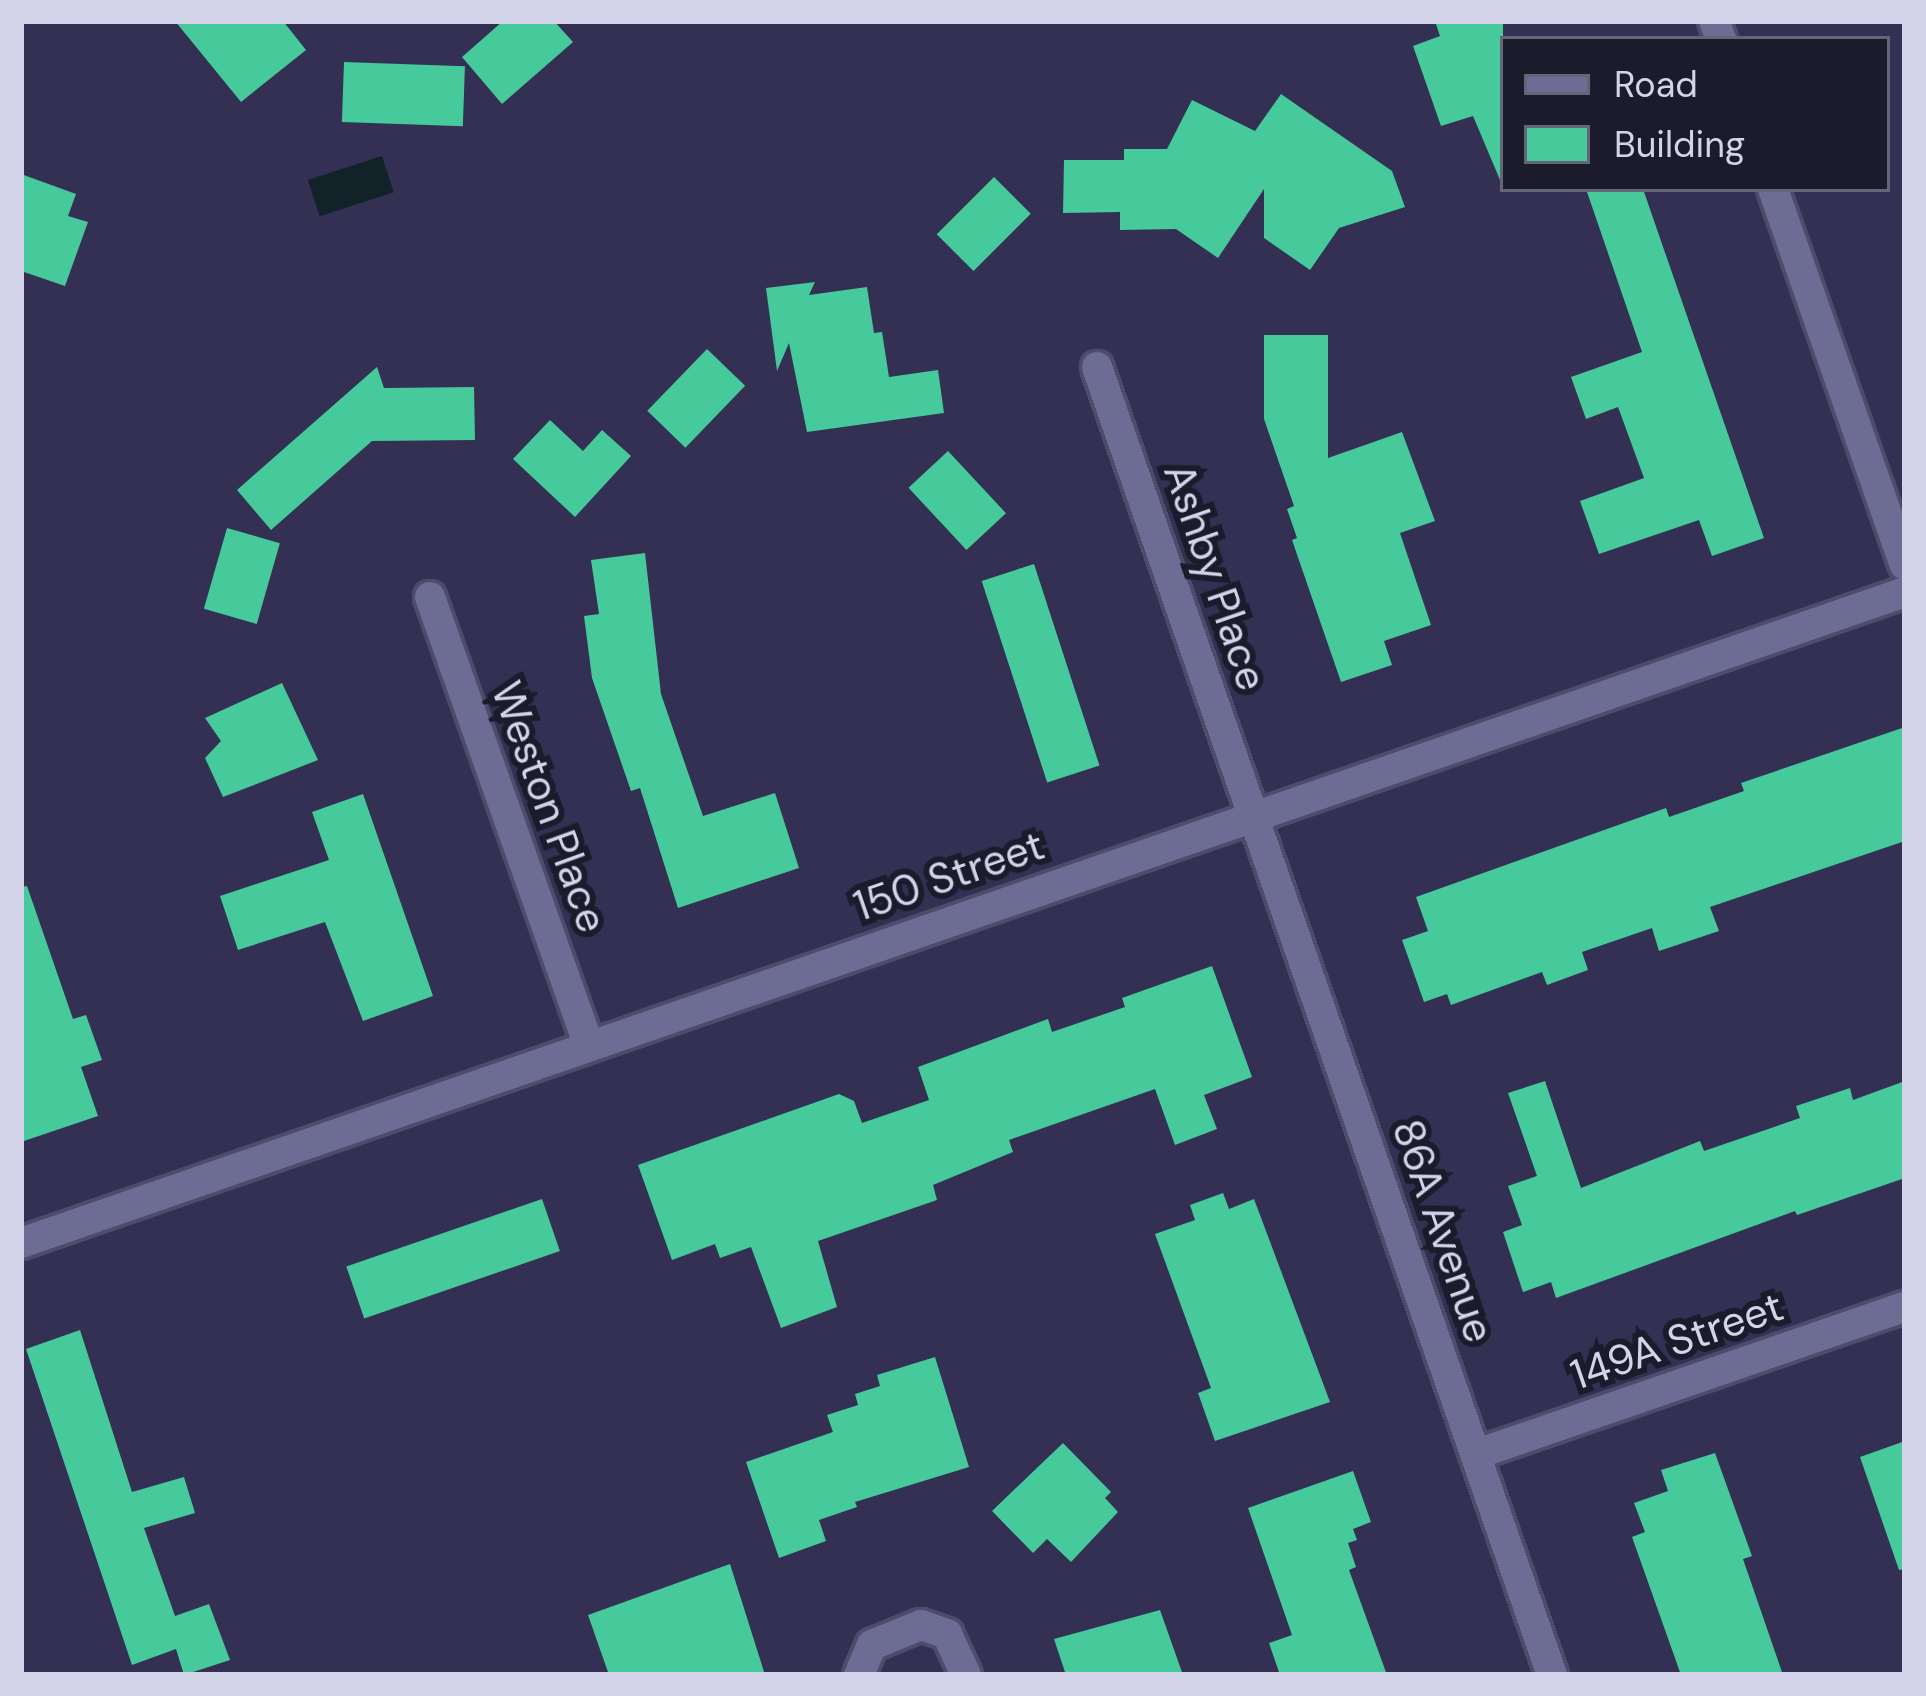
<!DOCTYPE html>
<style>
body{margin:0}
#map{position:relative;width:1926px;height:1696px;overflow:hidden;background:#333054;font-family:"DM Sans",sans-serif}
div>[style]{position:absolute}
.water>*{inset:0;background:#112229;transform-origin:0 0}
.building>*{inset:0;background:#46c99b;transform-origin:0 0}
.roads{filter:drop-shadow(3px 0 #4f4c6b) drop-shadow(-3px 0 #4f4c6b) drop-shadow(0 3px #4f4c6b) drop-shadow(0 -3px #4f4c6b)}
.street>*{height:30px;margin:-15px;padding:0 15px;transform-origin:15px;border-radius:15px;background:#6d6c95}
span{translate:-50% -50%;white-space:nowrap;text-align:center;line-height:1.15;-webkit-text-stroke:12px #1b1b2b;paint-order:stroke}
.street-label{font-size:42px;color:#d3d3ea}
.frame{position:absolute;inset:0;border:24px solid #d3d3ea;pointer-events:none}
.legend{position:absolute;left:1500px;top:36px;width:390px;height:156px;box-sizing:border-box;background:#1b1b2b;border:3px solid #656577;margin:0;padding:15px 21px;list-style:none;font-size:36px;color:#d3d3ea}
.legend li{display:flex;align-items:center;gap:24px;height:60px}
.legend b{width:60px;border:3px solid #656577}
</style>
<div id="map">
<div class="water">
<div style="left:382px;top:156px;width:38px;height:78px;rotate:72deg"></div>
</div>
<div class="building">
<div style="clip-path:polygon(175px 21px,283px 21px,306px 50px,241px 102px)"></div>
<div style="clip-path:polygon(503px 21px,554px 21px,573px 42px,502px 104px,462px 57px)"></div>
<div style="clip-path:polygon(1435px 21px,1503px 21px,1503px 187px,1473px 116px,1441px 126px,1413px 46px,1440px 36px)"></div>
<div style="left:344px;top:62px;width:121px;height:60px;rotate:2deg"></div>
<div style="clip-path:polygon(1281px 94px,1392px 171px,1405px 207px,1339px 228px,1310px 270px,1264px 238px,1264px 189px,1218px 258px,1176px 229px,1120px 230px,1120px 212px,1063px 213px,1064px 160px,1124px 160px,1124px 149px,1167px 149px,1192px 100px,1255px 131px)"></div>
<div style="clip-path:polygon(21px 174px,76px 194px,68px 216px,88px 222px,65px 286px,21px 271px)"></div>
<div style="left:994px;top:177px;width:52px;height:81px;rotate:45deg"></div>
<div style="clip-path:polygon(1586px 189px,1643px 189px,1764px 538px,1712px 556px,1699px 520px,1599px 554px,1580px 501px,1644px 478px,1618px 407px,1586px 419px,1571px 377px,1642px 352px)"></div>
<div style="clip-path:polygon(815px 282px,809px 295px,867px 287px,874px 333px,882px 332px,889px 377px,938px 370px,944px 413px,807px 432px,789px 343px,777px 371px,766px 288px)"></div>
<div style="clip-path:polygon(1264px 335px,1328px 335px,1328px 458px,1402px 432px,1435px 521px,1400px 533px,1431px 625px,1384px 641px,1392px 665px,1341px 682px,1292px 540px,1297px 538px,1287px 509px,1294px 506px,1264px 419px)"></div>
<div style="left:707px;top:349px;width:53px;height:86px;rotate:44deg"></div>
<div style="clip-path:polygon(377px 367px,384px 388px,474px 387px,475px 440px,372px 441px,271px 530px,237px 490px)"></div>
<div style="clip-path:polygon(550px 420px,583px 451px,602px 430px,631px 456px,575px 517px,513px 459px)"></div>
<div style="left:948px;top:451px;width:85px;height:54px;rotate:47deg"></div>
<div style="left:227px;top:528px;width:55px;height:84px;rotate:16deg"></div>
<div style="clip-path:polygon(645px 553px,661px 694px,703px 816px,775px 793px,799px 868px,678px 908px,640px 788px,631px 791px,592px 678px,584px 616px,599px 614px,591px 560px)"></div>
<div style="left:1034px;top:564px;width:212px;height:55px;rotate:72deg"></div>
<div style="clip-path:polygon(282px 683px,318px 760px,223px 797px,205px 758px,221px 741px,205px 718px)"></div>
<div style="clip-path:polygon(1905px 727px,1905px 841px,1710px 907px,1719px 931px,1659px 951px,1652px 928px,1582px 952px,1588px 970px,1547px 985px,1542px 972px,1451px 1005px,1447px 994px,1424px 1002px,1402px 940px,1428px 931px,1416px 897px,1666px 808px,1669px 817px,1744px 791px,1741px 783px)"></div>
<div style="clip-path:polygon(363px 794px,433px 996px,363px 1021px,325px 922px,238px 950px,220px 896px,329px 860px,312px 812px)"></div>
<div style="clip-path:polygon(27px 886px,73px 1019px,86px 1015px,102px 1060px,81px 1067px,98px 1116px,21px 1142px,21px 887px)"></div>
<div style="clip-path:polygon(1212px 966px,1252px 1077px,1204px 1095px,1217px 1129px,1175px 1145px,1155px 1089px,1009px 1140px,1013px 1152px,933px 1185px,937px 1200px,818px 1241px,837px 1307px,781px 1328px,751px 1247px,720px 1258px,715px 1244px,672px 1260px,638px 1165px,839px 1094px,854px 1101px,862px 1123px,929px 1100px,918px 1067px,1048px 1019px,1052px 1032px,1125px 1007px,1122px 998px)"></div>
<div style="clip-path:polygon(1545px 1081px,1581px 1188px,1700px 1141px,1704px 1151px,1800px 1118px,1796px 1106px,1850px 1088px,1853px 1100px,1905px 1081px,1905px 1178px,1797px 1215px,1795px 1211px,1556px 1298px,1551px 1282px,1523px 1292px,1503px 1232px,1522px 1225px,1508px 1186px,1537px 1176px,1508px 1093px)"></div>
<div style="clip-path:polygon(1223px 1193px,1229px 1209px,1254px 1199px,1330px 1402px,1215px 1441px,1198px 1393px,1211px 1388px,1155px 1234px,1195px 1220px,1190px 1205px)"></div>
<div style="left:542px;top:1199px;width:55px;height:207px;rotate:71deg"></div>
<div style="clip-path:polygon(80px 1330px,132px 1492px,184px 1477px,195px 1513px,144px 1528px,175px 1616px,209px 1604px,230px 1660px,184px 1675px,176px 1649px,132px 1665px,26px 1349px)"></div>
<div style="clip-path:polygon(935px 1357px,969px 1467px,855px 1502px,857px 1507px,819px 1520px,826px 1541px,779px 1558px,746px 1462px,833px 1432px,827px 1415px,858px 1405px,855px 1394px,880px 1386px,877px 1375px)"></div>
<div style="clip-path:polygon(1905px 1441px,1905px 1569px,1899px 1570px,1860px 1457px)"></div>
<div style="clip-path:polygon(1063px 1443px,1111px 1492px,1105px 1498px,1118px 1512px,1071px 1562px,1047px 1539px,1033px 1553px,992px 1511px)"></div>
<div style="clip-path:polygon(1715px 1453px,1752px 1556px,1743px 1559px,1783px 1675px,1681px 1675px,1632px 1537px,1645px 1532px,1634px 1503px,1668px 1491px,1661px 1470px)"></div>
<div style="clip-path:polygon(1353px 1471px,1371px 1522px,1353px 1529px,1357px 1540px,1348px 1543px,1356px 1567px,1349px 1570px,1387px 1675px,1280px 1675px,1269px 1643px,1292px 1635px,1248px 1508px)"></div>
<div style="clip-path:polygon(730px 1564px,765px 1675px,609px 1675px,588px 1615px)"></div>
<div style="clip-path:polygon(1160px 1610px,1183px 1675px,1066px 1675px,1054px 1639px)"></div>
</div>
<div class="roads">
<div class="street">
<div style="left:1714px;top:21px;width:19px;rotate:69deg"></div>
<div style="left:1773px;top:189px;width:398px;rotate:70.7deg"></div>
<div style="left:1097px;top:367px;width:1385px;rotate:70.82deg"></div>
<div style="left:430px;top:597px;width:475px;rotate:70.5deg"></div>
<div style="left:21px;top:1243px;width:1993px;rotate:-19.06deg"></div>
<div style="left:1477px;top:1454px;width:453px;rotate:-19deg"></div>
<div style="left:859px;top:1675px;width:33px;rotate:-67deg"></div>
<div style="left:872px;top:1645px;width:53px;rotate:-22.2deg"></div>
<div style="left:921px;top:1625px;width:28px;rotate:19deg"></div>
<div style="left:947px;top:1634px;width:45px;rotate:65.1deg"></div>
</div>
</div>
<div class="street-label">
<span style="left:1215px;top:577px;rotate:71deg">Ashby Place</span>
<span style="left:549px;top:807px;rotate:70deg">Weston Place</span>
<span style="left:949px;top:876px;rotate:-19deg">150 Street</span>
<span style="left:1443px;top:1231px;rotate:71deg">86A Avenue</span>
<span style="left:1677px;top:1341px;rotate:-19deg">149A Street</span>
</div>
<div class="frame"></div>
<ul class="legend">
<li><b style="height:15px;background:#6d6c95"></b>Road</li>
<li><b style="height:33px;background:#46c99b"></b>Building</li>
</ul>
</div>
